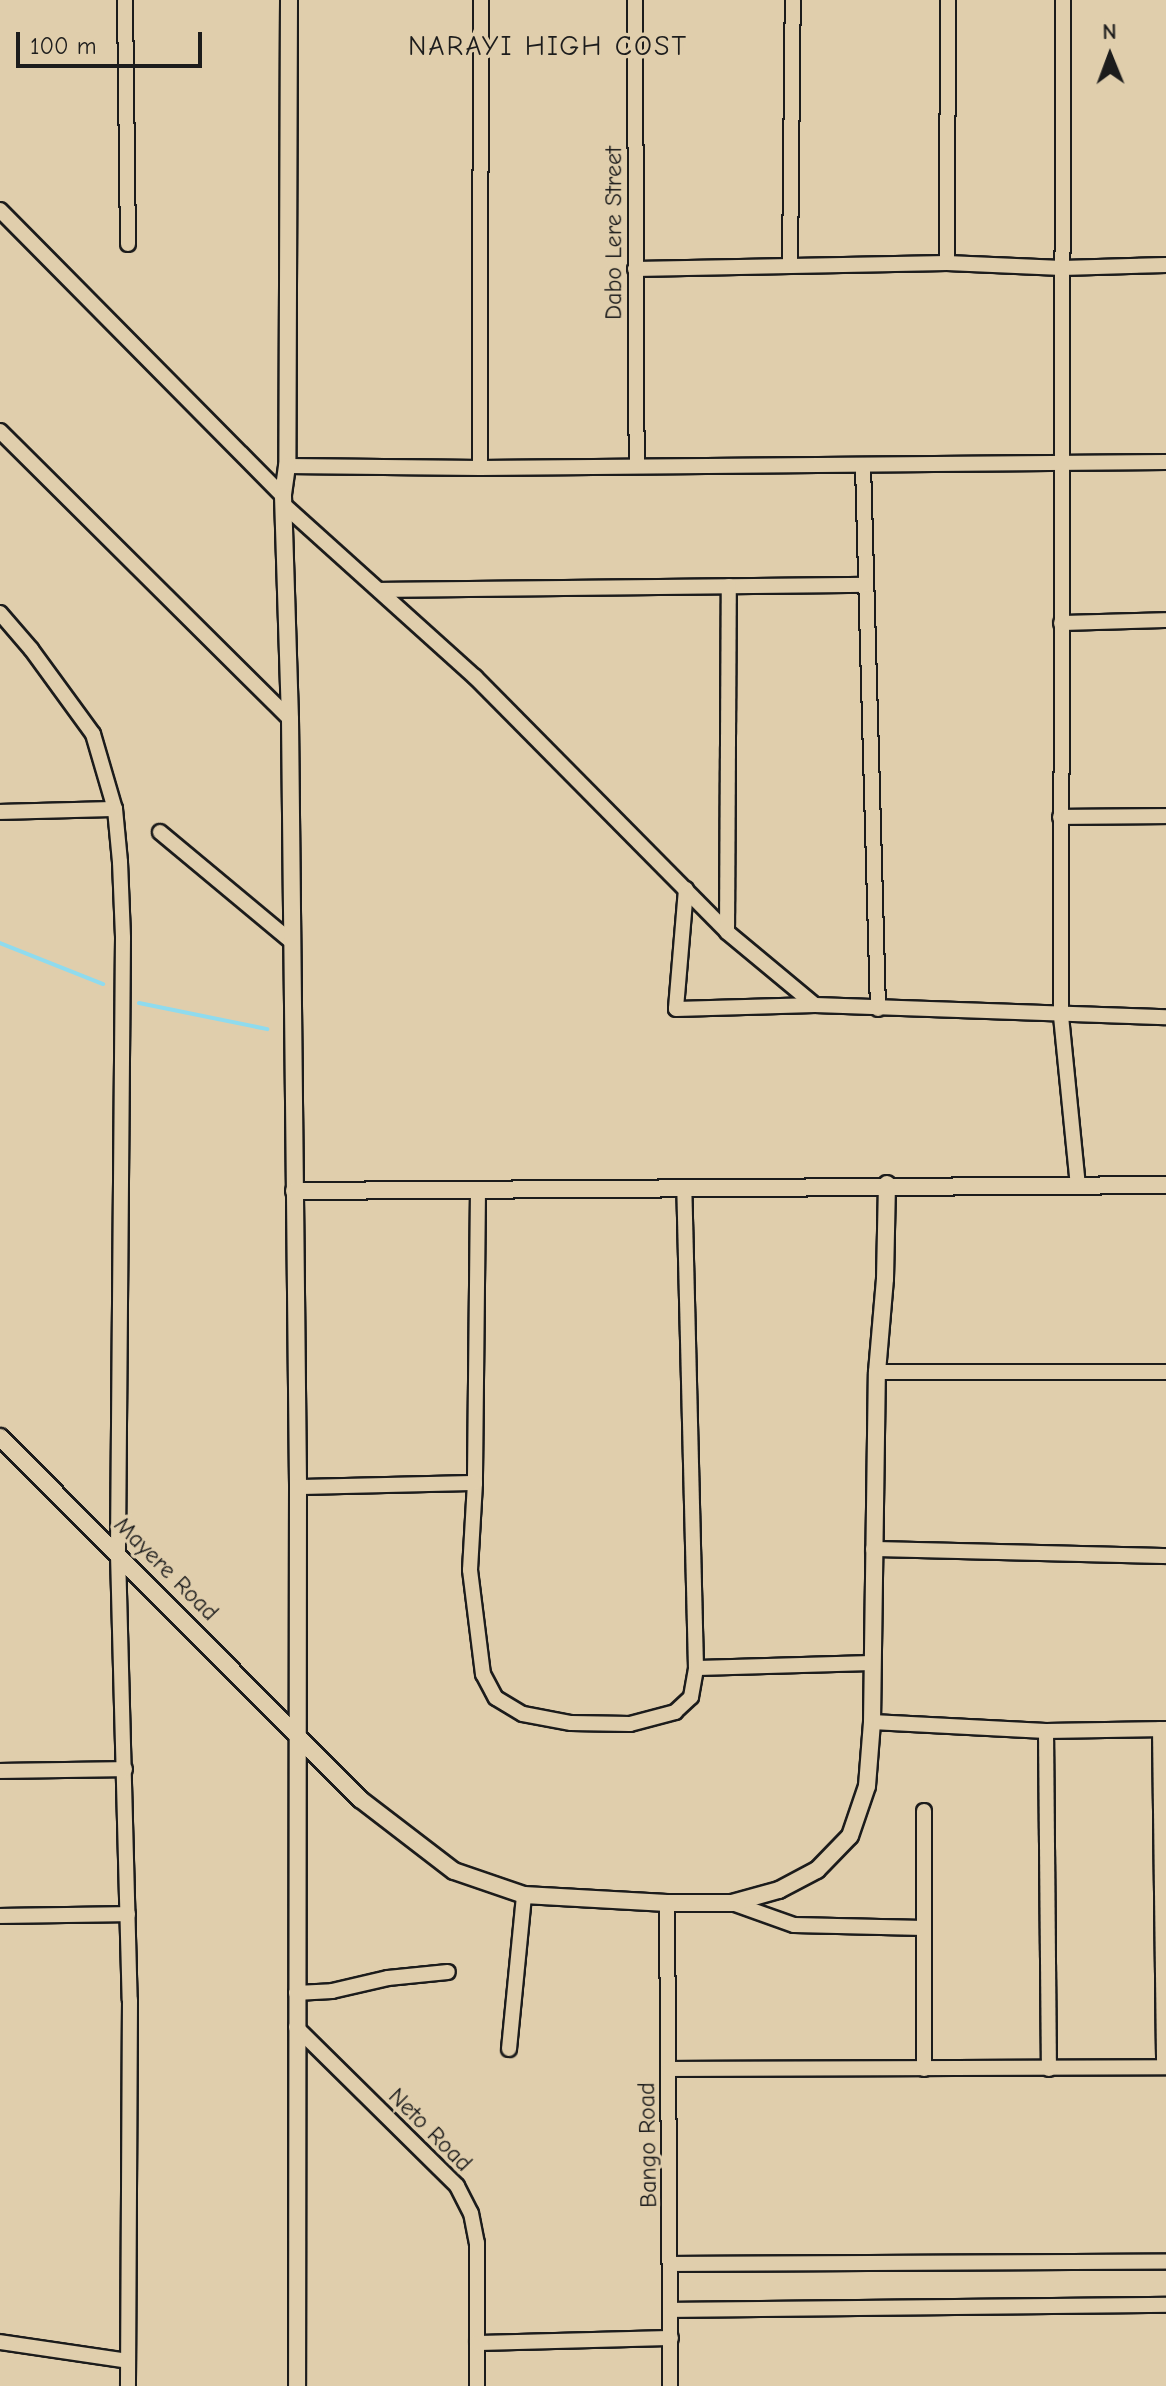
<!DOCTYPE html>
<style>
body{margin:0}
#map{position:relative;width:1166px;height:2386px;overflow:hidden;background:#e0ceac;font-family:"Comic Neue",sans-serif}
div>[style]{position:absolute}
.stream>*{height:4px;margin:-2px;padding:0 2px;transform-origin:2px;border-radius:2px;background:#8fdbee}
.roads{filter:drop-shadow(2px 0 #1c1c1c) drop-shadow(-2px 0 #1c1c1c) drop-shadow(0 2px #1c1c1c) drop-shadow(0 -2px #1c1c1c)}
.minor>*{height:14px;margin:-7px;padding:0 7px;transform-origin:7px;border-radius:7px;background:#e0ceac}
.tertiary>*{height:16px;margin:-8px;padding:0 8px;transform-origin:8px;border-radius:8px;background:#e0ceac}
span{translate:-50% -50%;white-space:nowrap;text-align:center;line-height:1.15;-webkit-text-stroke:7px #e0ceac;paint-order:stroke}
.street-label{font-size:24px;color:#1c1c1c}
.quarter-label{font-size:28px;color:#1c1c1c;letter-spacing:2px}
.north{position:absolute;left:1070px;top:16px;width:80px;height:80px;-webkit-text-stroke:6px #e0ceac;paint-order:stroke;rotate:359deg;font-size:22px;font-weight:700;line-height:32px;text-align:center;color:#1c1c1c}
.north::after{content:'';display:block;margin:auto;width:28px;height:36px;background:#1c1c1c;clip-path:polygon(50% 0,100% 100%,50% 72%,0 100%)}
.scale{position:absolute;left:16px;top:32px;width:186px;height:36px;box-sizing:border-box;border:4px solid #1c1c1c;border-top:0;padding-left:10px;font-size:24px;line-height:28px;white-space:nowrap;color:#1c1c1c;-webkit-text-stroke:6px #e0ceac;paint-order:stroke}
</style>
<div id="map">
<div class="stream">
<div style="left:0;top:943px;width:111px;rotate:21.7deg"></div>
<div style="left:139px;top:1003px;width:131px;rotate:11.5deg"></div>
</div>
<div class="roads">
<div class="minor">
<div style="left:125px;top:0;width:244px;rotate:89.3deg"></div>
<div style="left:635px;top:0;width:465px;rotate:89.8deg"></div>
<div style="left:1063px;top:0;width:1016px;rotate:90.11deg"></div>
<div style="left:1061px;top:1016px;width:170px;rotate:84.3deg"></div>
<div style="left:0;top:210px;width:402px;rotate:45.3deg"></div>
<div style="left:947px;top:263px;width:263px;rotate:-89.8deg"></div>
<div style="left:790px;top:265px;width:265px;rotate:-89.4deg"></div>
<div style="left:635px;top:269px;width:312px;rotate:-1.1deg"></div>
<div style="left:947px;top:263px;width:115px;rotate:2.5deg"></div>
<div style="left:1062px;top:268px;width:104px;rotate:-1.7deg"></div>
<div style="left:0;top:431px;width:409px;rotate:44.8deg"></div>
<div style="left:863px;top:465px;width:544px;rotate:88.42deg"></div>
<div style="left:287px;top:466px;width:193px;rotate:0.6deg"></div>
<div style="left:480px;top:468px;width:686px;rotate:-0.5deg"></div>
<div style="left:480px;top:468px;width:468px;rotate:-89.9deg"></div>
<div style="left:285px;top:506px;width:256px;rotate:42deg"></div>
<div style="left:475px;top:677px;width:359px;rotate:45.3deg"></div>
<div style="left:727px;top:932px;width:114px;rotate:39.7deg"></div>
<div style="left:815px;top:1005px;width:351px;rotate:2deg"></div>
<div style="left:381px;top:590px;width:484px;rotate:-0.6deg"></div>
<div style="left:0;top:613px;width:48px;rotate:49.3deg"></div>
<div style="left:31px;top:649px;width:105px;rotate:53.9deg"></div>
<div style="left:93px;top:734px;width:78px;rotate:73.7deg"></div>
<div style="left:115px;top:809px;width:53px;rotate:84.6deg"></div>
<div style="left:120px;top:862px;width:76px;rotate:87.7deg"></div>
<div style="left:123px;top:938px;width:616px;rotate:90.47deg"></div>
<div style="left:118px;top:1554px;width:446px;rotate:88.5deg"></div>
<div style="left:130px;top:2000px;width:386px;rotate:90.3deg"></div>
<div style="left:1061px;top:623px;width:105px;rotate:-1.6deg"></div>
<div style="left:0;top:812px;width:115px;rotate:-1.5deg"></div>
<div style="left:1060px;top:817px;width:106px;rotate:-0.5deg"></div>
<div style="left:160px;top:832px;width:172px;rotate:39.8deg"></div>
<div style="left:686px;top:889px;width:120px;rotate:94.8deg"></div>
<div style="left:676px;top:1009px;width:139px;rotate:-1.6deg"></div>
<div style="left:727px;top:932px;width:346px;rotate:-89.7deg"></div>
<div style="left:478px;top:1190px;width:293px;rotate:90.6deg"></div>
<div style="left:475px;top:1483px;width:87px;rotate:93.3deg"></div>
<div style="left:470px;top:1570px;width:105px;rotate:82.9deg"></div>
<div style="left:483px;top:1674px;width:27px;rotate:62deg"></div>
<div style="left:496px;top:1698px;width:31px;rotate:31deg"></div>
<div style="left:523px;top:1714px;width:49px;rotate:10.6deg"></div>
<div style="left:571px;top:1723px;width:59px;rotate:1deg"></div>
<div style="left:630px;top:1724px;width:47px;rotate:-14.9deg"></div>
<div style="left:675px;top:1712px;width:22px;rotate:-43deg"></div>
<div style="left:691px;top:1697px;width:29px;rotate:-80deg"></div>
<div style="left:696px;top:1668px;width:481px;rotate:-91.4deg"></div>
<div style="left:877px;top:1372px;width:289px"></div>
<div style="left:298px;top:1487px;width:177px;rotate:-1.3deg"></div>
<div style="left:873px;top:1549px;width:293px;rotate:1.4deg"></div>
<div style="left:696px;top:1668px;width:177px;rotate:-1.6deg"></div>
<div style="left:872px;top:1722px;width:174px;rotate:3deg"></div>
<div style="left:1046px;top:1731px;width:120px;rotate:-1deg"></div>
<div style="left:1160px;top:1729px;width:338px;rotate:89.3deg"></div>
<div style="left:1046px;top:1731px;width:338px;rotate:89.5deg"></div>
<div style="left:0;top:1771px;width:125px;rotate:-0.9deg"></div>
<div style="left:667px;top:1903px;width:483px;rotate:89.6deg"></div>
<div style="left:732px;top:1903px;width:66px;rotate:19.5deg"></div>
<div style="left:794px;top:1925px;width:130px;rotate:1.3deg"></div>
<div style="left:0;top:1916px;width:128px;rotate:-0.9deg"></div>
<div style="left:296px;top:1993px;width:36px;rotate:-3deg"></div>
<div style="left:332px;top:1991px;width:57px;rotate:-13.1deg"></div>
<div style="left:388px;top:1978px;width:60px;rotate:-5.7deg"></div>
<div style="left:296px;top:2027px;width:226px;rotate:44.6deg"></div>
<div style="left:457px;top:2186px;width:30px;rotate:63deg"></div>
<div style="left:471px;top:2213px;width:31px;rotate:79deg"></div>
<div style="left:477px;top:2243px;width:143px;rotate:90deg"></div>
<div style="left:509px;top:2049px;width:155px;rotate:-84.4deg"></div>
<div style="left:669px;top:2069px;width:497px;rotate:-0.2deg"></div>
<div style="left:924px;top:2069px;width:258px;rotate:-90deg"></div>
<div style="left:672px;top:2264px;width:494px;rotate:-0.3deg"></div>
<div style="left:671px;top:2310px;width:495px;rotate:-0.6deg"></div>
<div style="left:0;top:2342px;width:129px;rotate:8.4deg"></div>
<div style="left:477px;top:2343px;width:194px;rotate:-1.5deg"></div>
</div>
<div class="tertiary">
<div style="left:289px;top:0;width:466px;rotate:90.2deg"></div>
<div style="left:287px;top:466px;width:30px;rotate:98deg"></div>
<div style="left:283px;top:496px;width:223px;rotate:88.2deg"></div>
<div style="left:290px;top:719px;width:768px;rotate:89.4deg"></div>
<div style="left:298px;top:1487px;width:899px;rotate:90.06deg"></div>
<div style="left:294px;top:1191px;width:872px;rotate:-0.39deg"></div>
<div style="left:0;top:1437px;width:511px;rotate:45.16deg"></div>
<div style="left:360px;top:1799px;width:118px;rotate:37.5deg"></div>
<div style="left:454px;top:1871px;width:74px;rotate:18.9deg"></div>
<div style="left:524px;top:1895px;width:143px;rotate:3.2deg"></div>
<div style="left:667px;top:1903px;width:65px"></div>
<div style="left:732px;top:1903px;width:49px;rotate:-15.5deg"></div>
<div style="left:779px;top:1890px;width:43px;rotate:-27.8deg"></div>
<div style="left:817px;top:1870px;width:47px;rotate:-45.9deg"></div>
<div style="left:850px;top:1836px;width:53px;rotate:-71.2deg"></div>
<div style="left:867px;top:1786px;width:64px;rotate:-85.5deg"></div>
<div style="left:872px;top:1722px;width:350px;rotate:-89.2deg"></div>
<div style="left:877px;top:1372px;width:93px;rotate:-85.1deg"></div>
<div style="left:885px;top:1279px;width:95px;rotate:-88.8deg"></div>
</div>
</div>
<div class="street-label">
<span style="left:614px;top:233px;rotate:-90deg">Dabo Lere Street</span>
<span style="left:166px;top:1569px;rotate:45deg">Mayere Road</span>
<span style="left:430px;top:2130px;rotate:45deg">Neto Road</span>
<span style="left:648px;top:2145px;rotate:-91deg">Bango Road</span>
</div>
<div class="quarter-label">
<span style="left:548px;top:46px">NARAYI HIGH COST</span>
</div>
<div class="north">N</div>
<div class="scale">100 m</div>
</div>
